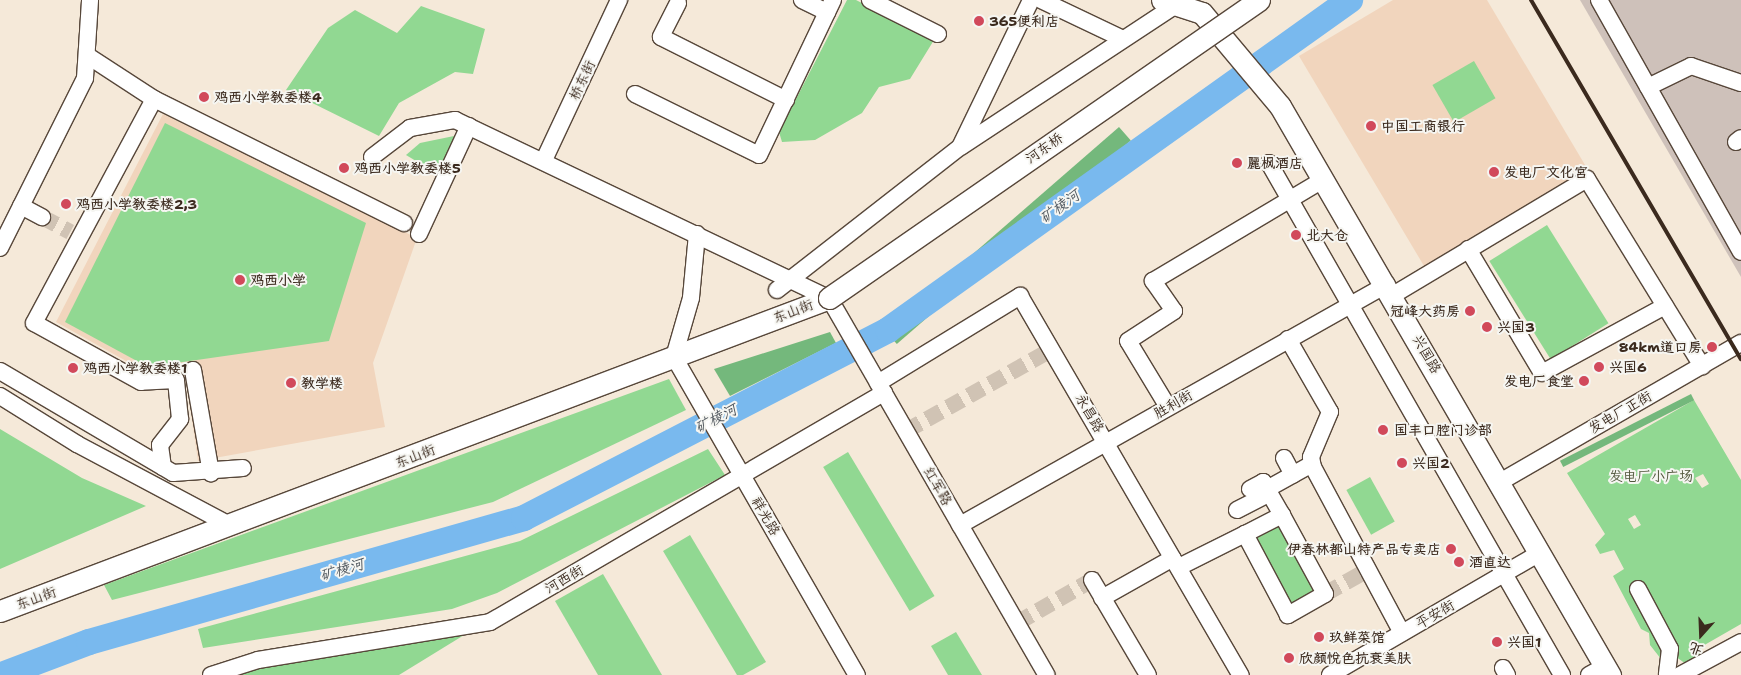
<!DOCTYPE html>
<meta charset="utf-8">
<style>
body{margin:0}
#map{position:relative;width:1741px;height:675px;overflow:hidden;background:#f5e9d9;font-family:"Shantell Sans","LXGW WenKai TC",sans-serif}
div>[style]{position:absolute}
.built>*{inset:0;background:#f1d5bd}
.industrial>*{inset:0;background:#cec1ba}
.green>*{inset:0;background:#91d892;transform-origin:0 0}
.forest>*{inset:0;background:#74b87c;transform-origin:0 0}
.river>*{height:26px;margin:-13px;padding:0 13px;transform-origin:13px;border-radius:13px;background:#79b9ee}
.minor-tunnel>*{height:16px;margin-top:-8px;transform-origin:0;background:repeating-linear-gradient(90deg,#d0c3b4 0 16px,transparent 0 24px)}
.roads{filter:drop-shadow(1px 0 #57473a) drop-shadow(-1px 0 #57473a) drop-shadow(0 1px #57473a) drop-shadow(0 -1px #57473a)}
.minor>*{height:16px;margin:-8px;padding:0 8px;transform-origin:8px;border-radius:8px;background:#fff}
.major>*{height:21px;margin:-10.5px;padding:0 10.5px;transform-origin:10.5px;border-radius:10.5px;background:#fff}
.rail>*{height:4px;margin:-2px;padding:0 2px;transform-origin:2px;border-radius:2px;background:#3b2a1e}
.bridges{filter:drop-shadow(1px 0 #57473a) drop-shadow(-1px 0 #57473a) drop-shadow(0 1px #57473a) drop-shadow(0 -1px #57473a)}
.major-bridge>*{height:21px;margin:-10.5px;padding:0 10.5px;transform-origin:10.5px;border-radius:10.5px;background:#fff}
.dots>*{width:14px;height:14px;translate:-50% -50%;box-sizing:border-box;border:2px solid #f6f6f2;border-radius:50%}
span{translate:-50% -50%;white-space:nowrap;text-align:center;line-height:1.15;-webkit-text-stroke:4px #f6f6f2;paint-order:stroke}
.poi-label{font-size:14px;color:#3b2a1e;font-weight:700}
.left{translate:0 -50%;text-align:left}
.right{translate:-100% -50%;text-align:right}
.street-label{font-size:14px;color:#3b2a1e}
.park-label{font-size:14px;color:#50563b}
.water-label{font-size:15px;color:#4e555c;font-style:italic}
.north{position:absolute;left:1676px;top:610px;width:50px;height:50px;-webkit-text-stroke:4px #f6f6f2;paint-order:stroke;rotate:200deg;font-size:14px;font-weight:700;line-height:20px;text-align:center;color:#3b2a1e}
.north::after{content:'';display:block;margin:auto;width:18px;height:22px;background:#3b2a1e;clip-path:polygon(50% 0,100% 100%,50% 72%,0 100%)}
</style>
<div id="map">
<div class="built">
<div style="clip-path:polygon(1393px 0,1487px 0,1591px 175px,1427px 271px,1299px 56px)"></div>
<div style="clip-path:polygon(163px 114px,417px 238px,373px 363px,385px 427px,198px 461px,184px 366px,146px 372px,56px 322px)"></div>
</div>
<div class="industrial">
<div style="clip-path:polygon(1580px 0,1741px 0,1741px 277px)"></div>
</div>
<div class="green">
<div style="clip-path:polygon(847px 0,856px 0,934px 40px,910px 79px,879px 87px,862px 113px,815px 140px,782px 142px,779px 132px)"></div>
<div style="clip-path:polygon(421px 6px,485px 29px,473px 74px,455px 72px,399px 103px,379px 136px,286px 90px,328px 28px,355px 10px,397px 33px)"></div>
<div style="left:1474px;top:61px;width:43px;height:48px;rotate:60deg"></div>
<div style="clip-path:polygon(165px 123px,366px 223px,329px 341px,148px 367px,65px 322px)"></div>
<div style="clip-path:polygon(454px 136px,445px 164px,431px 170px,406px 155px,420px 143px)"></div>
<div style="left:1547px;top:225px;width:116px;height:68px;rotate:58deg"></div>
<div style="clip-path:polygon(669px 379px,686px 410px,493px 502px,112px 600px,104px 585px)"></div>
<div style="clip-path:polygon(evenodd,1694px 400px,1741px 480px,1741px 624px,1701px 647px,1701px 655px,1686px 664px,1665px 649px,1661px 659px,1650px 645px,1649px 633px,1641px 629px,1613px 576px,1624px 569px,1614px 550px,1600px 554px,1595px 545px,1605px 534px,1567px 473px,1694px 400px,1703px 474px,1709px 484px,1702px 488px,1695px 478px,1703px 474px,1694px 400px,1635px 515px,1641px 525px,1634px 529px,1628px 519px,1635px 515px)"></div>
<div style="clip-path:polygon(0 429px,82px 478px,146px 506px,0 569px)"></div>
<div style="clip-path:polygon(708px 449px,725px 475px,497px 593px,452px 609px,203px 648px,198px 629px,520px 541px)"></div>
<div style="left:848px;top:452px;width:168px;height:29px;rotate:59deg"></div>
<div style="left:1370px;top:477px;width:51px;height:27px;rotate:61deg"></div>
<div style="left:1282px;top:524px;width:79px;height:32px;rotate:61deg"></div>
<div style="clip-path:polygon(690px 535px,766px 662px,743px 675px,737px 675px,663px 551px)"></div>
<div style="clip-path:polygon(603px 574px,662px 675px,598px 675px,555px 601px)"></div>
<div style="clip-path:polygon(469px 632px,399px 675px,228px 675px,263px 663px)"></div>
<div style="clip-path:polygon(956px 632px,982px 675px,948px 675px,931px 646px)"></div>
</div>
<div class="forest">
<div style="left:1119px;top:127px;width:18px;height:310px;rotate:49deg"></div>
<div style="clip-path:polygon(830px 332px,836px 343px,730px 396px,714px 369px)"></div>
<div style="left:1691px;top:394px;width:7px;height:147px;rotate:63deg"></div>
</div>
<div class="river">
<div style="left:2px;top:675px;width:93px;rotate:-20.8deg"></div>
<div style="left:89px;top:642px;width:452px;rotate:-15.9deg"></div>
<div style="left:524px;top:518px;width:410px;rotate:-27.3deg"></div>
<div style="left:888px;top:330px;width:568px;rotate:-35.54deg"></div>
</div>
<div class="minor-tunnel">
<div style="left:42px;top:217px;width:32px;rotate:28deg"></div>
<div style="left:906px;top:431px;width:168px;rotate:-29.2deg"></div>
<div style="left:1325px;top:594px;width:49px;rotate:-29.2deg"></div>
<div style="left:1017px;top:623px;width:86px;rotate:-29.8deg"></div>
</div>
<div class="roads">
<div class="minor">
<div style="left:802px;top:0;width:28px;rotate:26deg"></div>
<div style="left:870px;top:0;width:76px;rotate:26.6deg"></div>
<div style="left:1041px;top:0;width:89px;rotate:25.4deg"></div>
<div style="left:1599px;top:0;width:289px;rotate:60.6deg"></div>
<div style="left:678px;top:3px;width:38px;rotate:117deg"></div>
<div style="left:661px;top:37px;width:140px;rotate:26.7deg"></div>
<div style="left:88px;top:56px;width:79px;rotate:33.1deg"></div>
<div style="left:1648px;top:87px;width:48px;rotate:-26deg"></div>
<div style="left:1691px;top:66px;width:53px;rotate:18.8deg"></div>
<div style="left:635px;top:94px;width:138px;rotate:26.2deg"></div>
<div style="left:759px;top:155px;width:172px;rotate:-64.5deg"></div>
<div style="left:1736px;top:142px;width:6px;rotate:-39deg"></div>
<div style="left:962px;top:146px;width:263px;rotate:-33.4deg"></div>
<div style="left:372px;top:157px;width:48px;rotate:-37.3deg"></div>
<div style="left:410px;top:128px;width:46px;rotate:-10.1deg"></div>
<div style="left:455px;top:120px;width:414px;rotate:25.5deg"></div>
<div style="left:829px;top:298px;width:435px;rotate:60deg"></div>
<div style="left:544px;top:160px;width:177px;rotate:-64.9deg"></div>
<div style="left:1269px;top:163px;width:590px;rotate:60.22deg"></div>
<div style="left:21px;top:206px;width:24px;rotate:28deg"></div>
<div style="left:419px;top:234px;width:119px;rotate:-65.2deg"></div>
<div style="left:697px;top:234px;width:64px;rotate:95.4deg"></div>
<div style="left:691px;top:298px;width:61px;rotate:106.1deg"></div>
<div style="left:674px;top:357px;width:367px;rotate:60.1deg"></div>
<div style="left:0;top:248px;width:190px;rotate:-63.4deg"></div>
<div style="left:85px;top:78px;width:78px;rotate:-86.3deg"></div>
<div style="left:1468px;top:249px;width:144px;rotate:59.2deg"></div>
<div style="left:1542px;top:373px;width:140px;rotate:-28.6deg"></div>
<div style="left:777px;top:290px;width:232px;rotate:-38deg"></div>
<div style="left:960px;top:147px;width:163px;rotate:-64.2deg"></div>
<div style="left:1393px;top:295px;width:226px;rotate:-30.9deg"></div>
<div style="left:1587px;top:179px;width:220px;rotate:58.4deg"></div>
<div style="left:1288px;top:339px;width:84px;rotate:60.1deg"></div>
<div style="left:1330px;top:412px;width:49px;rotate:112.9deg"></div>
<div style="left:1311px;top:457px;width:10px;rotate:79deg"></div>
<div style="left:1313px;top:467px;width:188px;rotate:61.8deg"></div>
<div style="left:193px;top:370px;width:105px;rotate:80.1deg"></div>
<div style="left:0;top:371px;width:201px;rotate:30.5deg"></div>
<div style="left:173px;top:473px;width:70px;rotate:-4.1deg"></div>
<div style="left:878px;top:383px;width:167px;rotate:-31.5deg"></div>
<div style="left:1020px;top:296px;width:439px;rotate:59.8deg"></div>
<div style="left:0;top:396px;width:91px;rotate:31.9deg"></div>
<div style="left:77px;top:444px;width:174px;rotate:28deg"></div>
<div style="left:1168px;top:407px;width:77px;rotate:-121.2deg"></div>
<div style="left:1128px;top:341px;width:55px;rotate:-33.1deg"></div>
<div style="left:1174px;top:311px;width:37px;rotate:-125deg"></div>
<div style="left:1153px;top:281px;width:199px;rotate:-30.8deg"></div>
<div style="left:1284px;top:458px;width:19px;rotate:62deg"></div>
<div style="left:163px;top:467px;width:22px;rotate:-98deg"></div>
<div style="left:160px;top:445px;width:33px;rotate:-52deg"></div>
<div style="left:180px;top:419px;width:39px;rotate:-96deg"></div>
<div style="left:176px;top:380px;width:35px;rotate:177deg"></div>
<div style="left:141px;top:382px;width:122px;rotate:-151.1deg"></div>
<div style="left:34px;top:323px;width:254px;rotate:-61.8deg"></div>
<div style="left:154px;top:99px;width:279px;rotate:26.4deg"></div>
<div style="left:1500px;top:482px;width:278px;rotate:-30deg"></div>
<div style="left:1250px;top:489px;width:15px;rotate:-28deg"></div>
<div style="left:1263px;top:482px;width:8px;rotate:60deg"></div>
<div style="left:1237px;top:510px;width:37px;rotate:-27deg"></div>
<div style="left:1282px;top:515px;width:30px;rotate:-120deg"></div>
<div style="left:1267px;top:489px;width:51px;rotate:-29.1deg"></div>
<div style="left:960px;top:525px;width:490px;rotate:-29.4deg"></div>
<div style="left:1179px;top:567px;width:74px;rotate:-26.6deg"></div>
<div style="left:1245px;top:534px;width:42px;rotate:-27.2deg"></div>
<div style="left:1282px;top:515px;width:90px;rotate:61.4deg"></div>
<div style="left:1325px;top:594px;width:43px;rotate:150.4deg"></div>
<div style="left:1288px;top:615px;width:92px;rotate:-118deg"></div>
<div style="left:1092px;top:580px;width:110px;rotate:59.5deg"></div>
<div style="left:1638px;top:589px;width:68px;rotate:61.9deg"></div>
<div style="left:1670px;top:649px;width:26px;rotate:97deg"></div>
<div style="left:1102px;top:598px;width:81px;rotate:-29.4deg"></div>
<div style="left:1503px;top:668px;width:8px;rotate:60deg"></div>
<div style="left:211px;top:675px;width:49px;rotate:-17.7deg"></div>
<div style="left:258px;top:660px;width:235px;rotate:-9.3deg"></div>
<div style="left:490px;top:622px;width:456px;rotate:-30.2deg"></div>
<div style="left:1330px;top:675px;width:243px;rotate:-30.2deg"></div>
<div style="left:1589px;top:675px;width:18px;rotate:-29deg"></div>
<div style="left:1680px;top:675px;width:69px;rotate:-28.4deg"></div>
</div>
<div class="major">
<div style="left:1162px;top:0;width:42px;rotate:18deg"></div>
<div style="left:1202px;top:13px;width:121px;rotate:50deg"></div>
<div style="left:1280px;top:106px;width:658px;rotate:59.89deg"></div>
<div style="left:0;top:611px;width:886px;rotate:-20.68deg"></div>
</div>
</div>
<div class="rail">
<div style="left:1531px;top:0;width:416px;rotate:59.7deg"></div>
</div>
<div class="bridges">
<div class="major-bridge">
<div style="left:829px;top:298px;width:523px;rotate:-34.72deg"></div>
</div>
</div>
<div class="dots">
<div style="left:979px;top:21px;background:#d1495b"></div>
<div style="left:204px;top:97px;background:#d1495b"></div>
<div style="left:1371px;top:126px;background:#d1495b"></div>
<div style="left:1237px;top:163px;background:#d1495b"></div>
<div style="left:344px;top:168px;background:#d1495b"></div>
<div style="left:1494px;top:172px;background:#d1495b"></div>
<div style="left:66px;top:204px;background:#d1495b"></div>
<div style="left:1296px;top:235px;background:#d1495b"></div>
<div style="left:240px;top:280px;background:#d1495b"></div>
<div style="left:1470px;top:311px;background:#d1495b"></div>
<div style="left:1487px;top:327px;background:#d1495b"></div>
<div style="left:1712px;top:347px;background:#d1495b"></div>
<div style="left:1599px;top:367px;background:#d1495b"></div>
<div style="left:73px;top:368px;background:#d1495b"></div>
<div style="left:1584px;top:381px;background:#d1495b"></div>
<div style="left:291px;top:383px;background:#d1495b"></div>
<div style="left:1383px;top:430px;background:#d1495b"></div>
<div style="left:1402px;top:463px;background:#d1495b"></div>
<div style="left:1451px;top:549px;background:#d1495b"></div>
<div style="left:1459px;top:562px;background:#d1495b"></div>
<div style="left:1319px;top:637px;background:#d1495b"></div>
<div style="left:1497px;top:642px;background:#d1495b"></div>
<div style="left:1289px;top:658px;background:#d1495b"></div>
</div>
<div class="poi-label">
<span class="left" style="left:989px;top:21px">365便利店</span>
<span class="left" style="left:214px;top:97px">鸡西小学教委楼4</span>
<span class="left" style="left:1381px;top:126px">中国工商银行</span>
<span class="left" style="left:1247px;top:163px">麗枫酒店</span>
<span class="left" style="left:354px;top:168px">鸡西小学教委楼5</span>
<span class="left" style="left:1504px;top:172px">发电厂文化宫</span>
<span class="left" style="left:76px;top:204px">鸡西小学教委楼2,3</span>
<span class="left" style="left:1306px;top:235px">北大仓</span>
<span class="left" style="left:250px;top:280px">鸡西小学</span>
<span class="right" style="left:1460px;top:311px">冠峰大药房</span>
<span class="left" style="left:1497px;top:327px">兴国3</span>
<span class="right" style="left:1702px;top:347px">84km道口房</span>
<span class="left" style="left:1609px;top:367px">兴国6</span>
<span class="left" style="left:83px;top:368px">鸡西小学教委楼1</span>
<span class="right" style="left:1574px;top:381px">发电厂食堂</span>
<span class="left" style="left:301px;top:383px">教学楼</span>
<span class="left" style="left:1394px;top:430px">国丰口腔门诊部</span>
<span class="left" style="left:1412px;top:463px">兴国2</span>
<span class="right" style="left:1441px;top:549px">伊春林都山特产品专卖店</span>
<span class="left" style="left:1469px;top:562px">酒直达</span>
<span class="left" style="left:1329px;top:637px">玖鲜菜馆</span>
<span class="left" style="left:1507px;top:642px">兴国1</span>
<span class="left" style="left:1299px;top:658px">欣颜悦色抗衰美肤</span>
</div>
<div class="street-label">
<span style="left:582px;top:80px;rotate:-65deg">桥东街</span>
<span style="left:1044px;top:148px;rotate:-35deg">河东桥</span>
<span style="left:793px;top:311px;rotate:-21deg">东山街</span>
<span style="left:1427px;top:354px;rotate:60deg">兴国路</span>
<span style="left:1173px;top:404px;rotate:-30deg">胜利街</span>
<span style="left:1620px;top:412px;rotate:-30deg">发电厂正街</span>
<span style="left:1090px;top:413px;rotate:60deg">永昌路</span>
<span style="left:415px;top:456px;rotate:-21deg">东山街</span>
<span style="left:938px;top:486px;rotate:60deg">红军路</span>
<span style="left:766px;top:516px;rotate:60deg">祥光路</span>
<span style="left:564px;top:579px;rotate:-30deg">河西街</span>
<span style="left:36px;top:598px;rotate:-20deg">东山街</span>
<span style="left:1435px;top:614px;rotate:-30deg">平安街</span>
</div>
<div class="park-label">
<span style="left:1651px;top:476px">发电厂小广场</span>
</div>
<div class="water-label">
<span style="left:1060px;top:207px;rotate:-36deg">矿棱河</span>
<span style="left:716px;top:419px;rotate:-27deg">矿棱河</span>
<span style="left:342px;top:570px;rotate:-16deg">矿棱河</span>
</div>
<div class="north">北</div>
</div>
